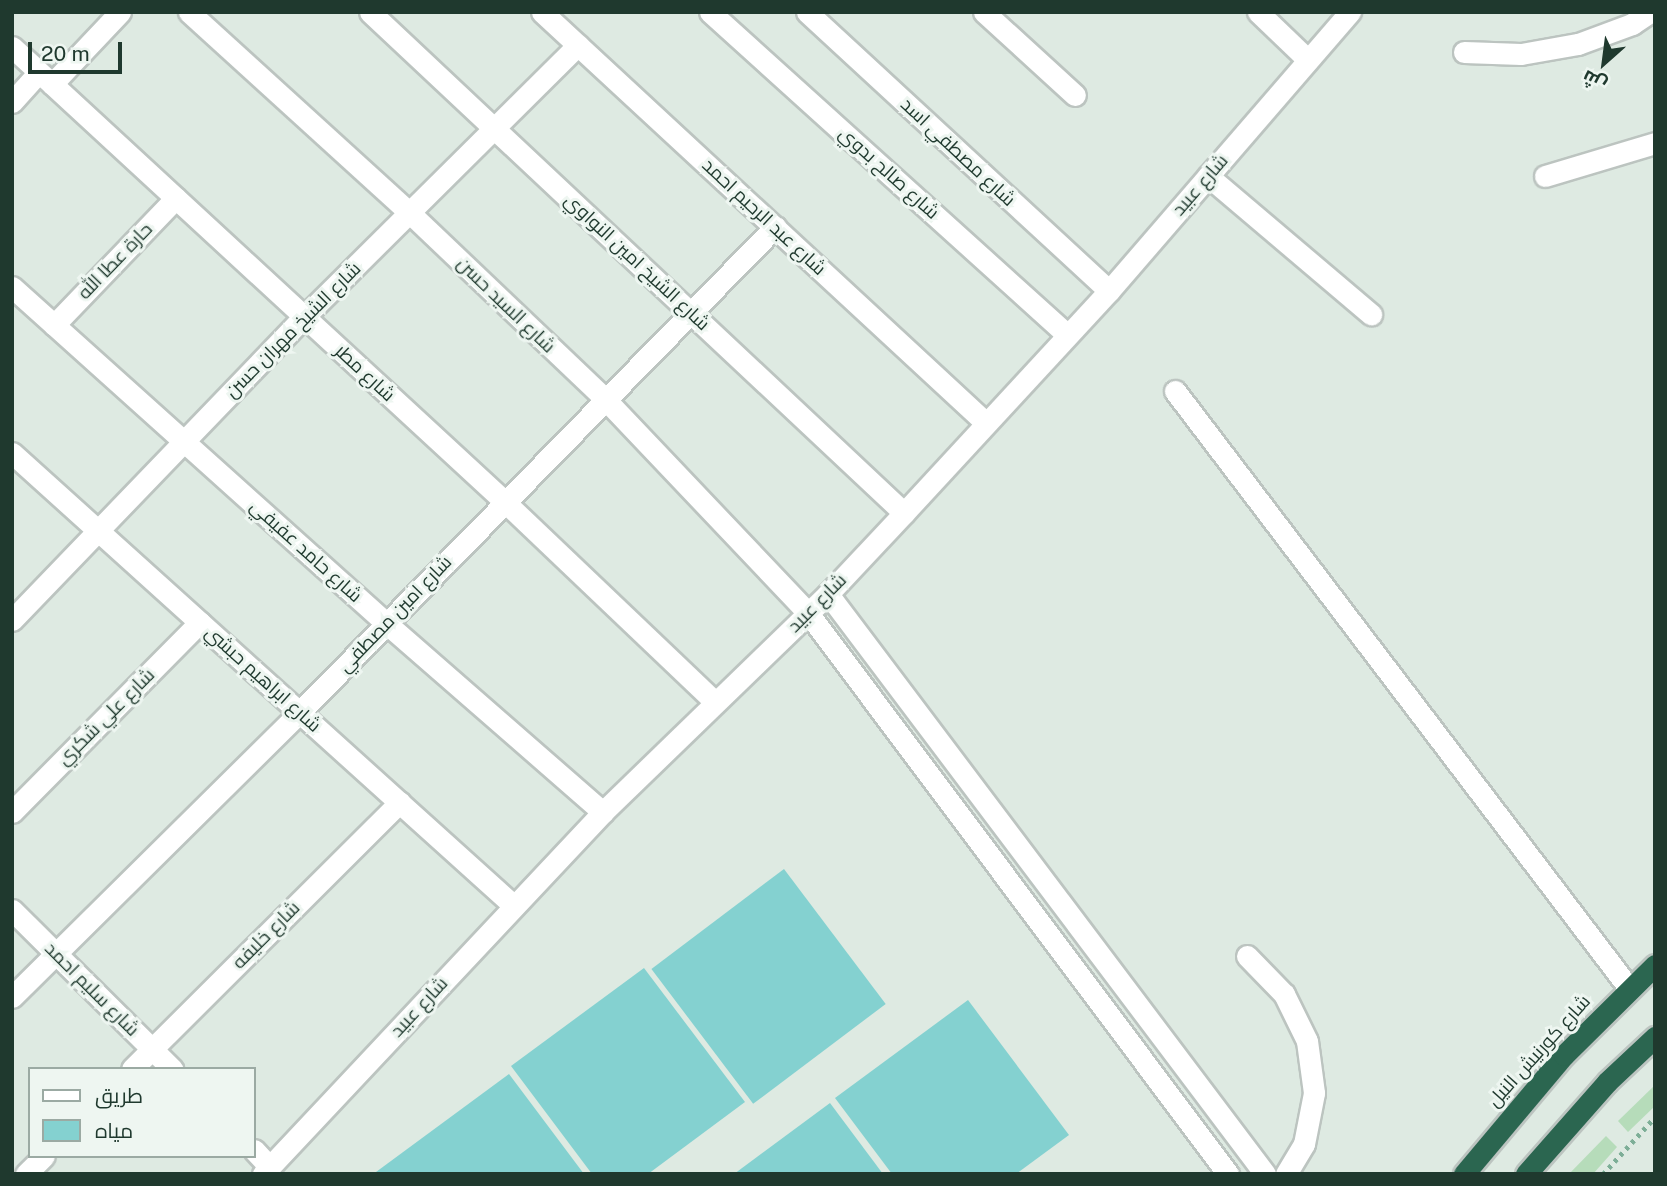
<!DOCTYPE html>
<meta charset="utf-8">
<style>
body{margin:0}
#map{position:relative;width:1667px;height:1186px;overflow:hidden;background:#deeae2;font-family:"Public Sans",Cairo,sans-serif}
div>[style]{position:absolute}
.green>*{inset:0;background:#b6dcba}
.water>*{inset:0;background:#84d1d0;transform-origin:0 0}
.path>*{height:4.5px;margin-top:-2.25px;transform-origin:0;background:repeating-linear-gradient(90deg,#7dae97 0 3.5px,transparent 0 8.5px)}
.roads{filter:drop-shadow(2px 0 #bcc4c0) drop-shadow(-2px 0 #bcc4c0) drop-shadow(0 2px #bcc4c0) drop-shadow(0 -2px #bcc4c0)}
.minor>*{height:21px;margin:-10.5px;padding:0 10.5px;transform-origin:10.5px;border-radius:10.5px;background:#fff}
.highway>*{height:21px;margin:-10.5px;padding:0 10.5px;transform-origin:10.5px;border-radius:10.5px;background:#2b6650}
span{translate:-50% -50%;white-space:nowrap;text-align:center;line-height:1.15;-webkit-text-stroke:6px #eef6f1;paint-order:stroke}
.street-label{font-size:19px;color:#1f392e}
.frame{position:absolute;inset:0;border:14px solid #1f392e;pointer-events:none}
.legend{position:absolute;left:28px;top:1067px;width:228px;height:91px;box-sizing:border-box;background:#eef6f1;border:2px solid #9baaa3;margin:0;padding:9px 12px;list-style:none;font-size:21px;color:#1f392e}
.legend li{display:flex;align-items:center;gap:14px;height:35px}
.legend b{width:35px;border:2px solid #9baaa3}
.north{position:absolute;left:1569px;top:28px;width:70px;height:70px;-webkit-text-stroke:5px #eef6f1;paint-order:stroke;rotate:208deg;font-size:19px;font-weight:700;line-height:28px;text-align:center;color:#1f392e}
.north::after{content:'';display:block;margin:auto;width:24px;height:32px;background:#1f392e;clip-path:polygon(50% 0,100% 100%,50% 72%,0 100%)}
.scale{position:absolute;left:28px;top:42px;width:94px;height:32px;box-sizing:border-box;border:4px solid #1f392e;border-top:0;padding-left:9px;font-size:21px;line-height:24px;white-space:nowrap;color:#1f392e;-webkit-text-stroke:5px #eef6f1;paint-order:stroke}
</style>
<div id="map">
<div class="green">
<div style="clip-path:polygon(1655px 1085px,1655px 1106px,1628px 1132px,1618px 1121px)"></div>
<div style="clip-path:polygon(1606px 1136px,1617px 1147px,1593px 1174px,1569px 1174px)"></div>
</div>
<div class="water">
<div style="left:784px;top:869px;width:169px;height:166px;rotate:53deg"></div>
<div style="clip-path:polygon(644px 968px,745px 1102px,648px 1174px,592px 1174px,511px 1066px)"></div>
<div style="clip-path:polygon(968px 1000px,1069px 1135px,1016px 1174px,892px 1174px,835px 1098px)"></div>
<div style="clip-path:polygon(509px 1074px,584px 1174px,377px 1174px,376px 1172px)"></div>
<div style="clip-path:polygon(830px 1103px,883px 1174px,734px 1174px)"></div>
</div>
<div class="path">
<div style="left:1603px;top:1174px;width:77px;rotate:-47.6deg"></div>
</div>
<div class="roads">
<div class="minor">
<div style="left:189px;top:12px;width:300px;rotate:42.3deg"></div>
<div style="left:411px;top:214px;width:269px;rotate:43.6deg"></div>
<div style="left:606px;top:400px;width:294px;rotate:46.5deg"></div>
<div style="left:808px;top:613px;width:701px;rotate:53.18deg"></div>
<div style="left:370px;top:12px;width:732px;rotate:43.17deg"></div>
<div style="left:542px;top:12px;width:605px;rotate:42.79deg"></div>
<div style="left:710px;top:12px;width:482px;rotate:42.1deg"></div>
<div style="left:807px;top:12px;width:411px;rotate:42.7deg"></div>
<div style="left:984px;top:12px;width:123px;rotate:42.4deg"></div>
<div style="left:1258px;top:12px;width:69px;rotate:43.8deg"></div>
<div style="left:12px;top:47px;width:671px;rotate:42.7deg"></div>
<div style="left:505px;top:502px;width:290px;rotate:43.6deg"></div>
<div style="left:1464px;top:52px;width:57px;rotate:2deg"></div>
<div style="left:1521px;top:54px;width:58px;rotate:-10deg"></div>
<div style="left:1578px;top:44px;width:58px;rotate:-20.3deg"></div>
<div style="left:1632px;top:24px;width:22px;rotate:-34deg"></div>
<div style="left:52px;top:84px;width:99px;rotate:-46.6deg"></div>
<div style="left:12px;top:102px;width:40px;rotate:-48deg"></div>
<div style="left:1208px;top:176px;width:214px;rotate:40.3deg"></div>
<div style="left:1545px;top:176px;width:115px;rotate:-16.7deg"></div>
<div style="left:12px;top:287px;width:503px;rotate:41.94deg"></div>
<div style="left:386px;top:623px;width:288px;rotate:41.1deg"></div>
<div style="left:54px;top:325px;width:176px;rotate:-46.2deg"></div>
<div style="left:1175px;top:391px;width:750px;rotate:52.75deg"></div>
<div style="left:12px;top:453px;width:676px;rotate:42.06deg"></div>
<div style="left:828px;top:594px;width:726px;rotate:53deg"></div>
<div style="left:12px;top:620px;width:421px;rotate:-46.1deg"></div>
<div style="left:304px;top:317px;width:386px;rotate:-44.8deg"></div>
<div style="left:12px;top:812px;width:267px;rotate:-45.3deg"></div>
<div style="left:12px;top:910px;width:226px;rotate:44.8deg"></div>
<div style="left:1247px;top:956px;width:53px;rotate:45.8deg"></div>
<div style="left:1284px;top:994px;width:52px;rotate:63.9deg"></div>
<div style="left:1307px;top:1041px;width:52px;rotate:82.3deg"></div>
<div style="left:1314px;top:1093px;width:52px;rotate:101.1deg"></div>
<div style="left:1304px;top:1144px;width:35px;rotate:121deg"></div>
<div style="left:12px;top:997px;width:405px;rotate:-44.7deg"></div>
<div style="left:300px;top:712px;width:679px;rotate:-45.6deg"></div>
<div style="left:132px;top:1069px;width:378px;rotate:-44.9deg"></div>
<div style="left:254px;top:1150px;width:23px;rotate:47deg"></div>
<div style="left:26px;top:1174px;width:25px;rotate:-45deg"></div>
<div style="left:263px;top:1174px;width:497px;rotate:-46.8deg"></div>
<div style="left:603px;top:812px;width:313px;rotate:-44.1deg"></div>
<div style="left:828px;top:594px;width:111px;rotate:-46.8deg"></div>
<div style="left:904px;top:513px;width:302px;rotate:-47.3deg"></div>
<div style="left:1109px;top:291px;width:369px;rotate:-49.2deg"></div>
</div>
<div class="highway">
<div style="left:1464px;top:1174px;width:155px;rotate:-50deg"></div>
<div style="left:1564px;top:1055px;width:128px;rotate:-44.7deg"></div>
<div style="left:1526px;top:1174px;width:123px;rotate:-48.6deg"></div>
<div style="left:1607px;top:1082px;width:66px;rotate:-43.2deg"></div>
</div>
</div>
<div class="street-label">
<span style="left:958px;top:152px;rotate:43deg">شارع مصطفي اسد</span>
<span style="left:889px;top:173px;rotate:42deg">شارع صالح بدوي</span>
<span style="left:1200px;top:185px;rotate:-49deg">شارع عبيد</span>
<span style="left:764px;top:217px;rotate:43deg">شارع عبد الرحيم احمد</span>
<span style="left:115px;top:261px;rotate:-46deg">حارة عطا الله</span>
<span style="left:637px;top:262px;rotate:43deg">شارع الشيخ امين النواوي</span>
<span style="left:506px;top:305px;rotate:44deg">شارع السيد حسن</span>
<span style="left:293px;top:330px;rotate:-45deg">شارع الشيخ مهران حسن</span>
<span style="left:365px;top:373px;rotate:43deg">شارع مطر</span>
<span style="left:306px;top:551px;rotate:42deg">شارع حامد عفيفي</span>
<span style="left:817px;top:603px;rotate:-45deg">شارع عبيد</span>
<span style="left:395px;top:614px;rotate:-46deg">شارع امين مصطفي</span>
<span style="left:263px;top:679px;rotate:42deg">شارع ابراهيم حبشي</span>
<span style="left:106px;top:717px;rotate:-45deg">شارع علي شكري</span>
<span style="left:266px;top:935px;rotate:-45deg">شارع خليفه</span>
<span style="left:92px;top:989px;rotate:45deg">شارع سليم احمد</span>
<span style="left:419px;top:1007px;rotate:-47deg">شارع عبيد</span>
<span style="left:1539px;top:1051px;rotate:-48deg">شارع كورنيش النيل</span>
</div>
<div class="frame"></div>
<ul class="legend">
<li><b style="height:9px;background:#fff"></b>طريق</li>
<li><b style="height:19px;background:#84d1d0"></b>مياه</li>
</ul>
<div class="north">ش</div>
<div class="scale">20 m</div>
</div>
